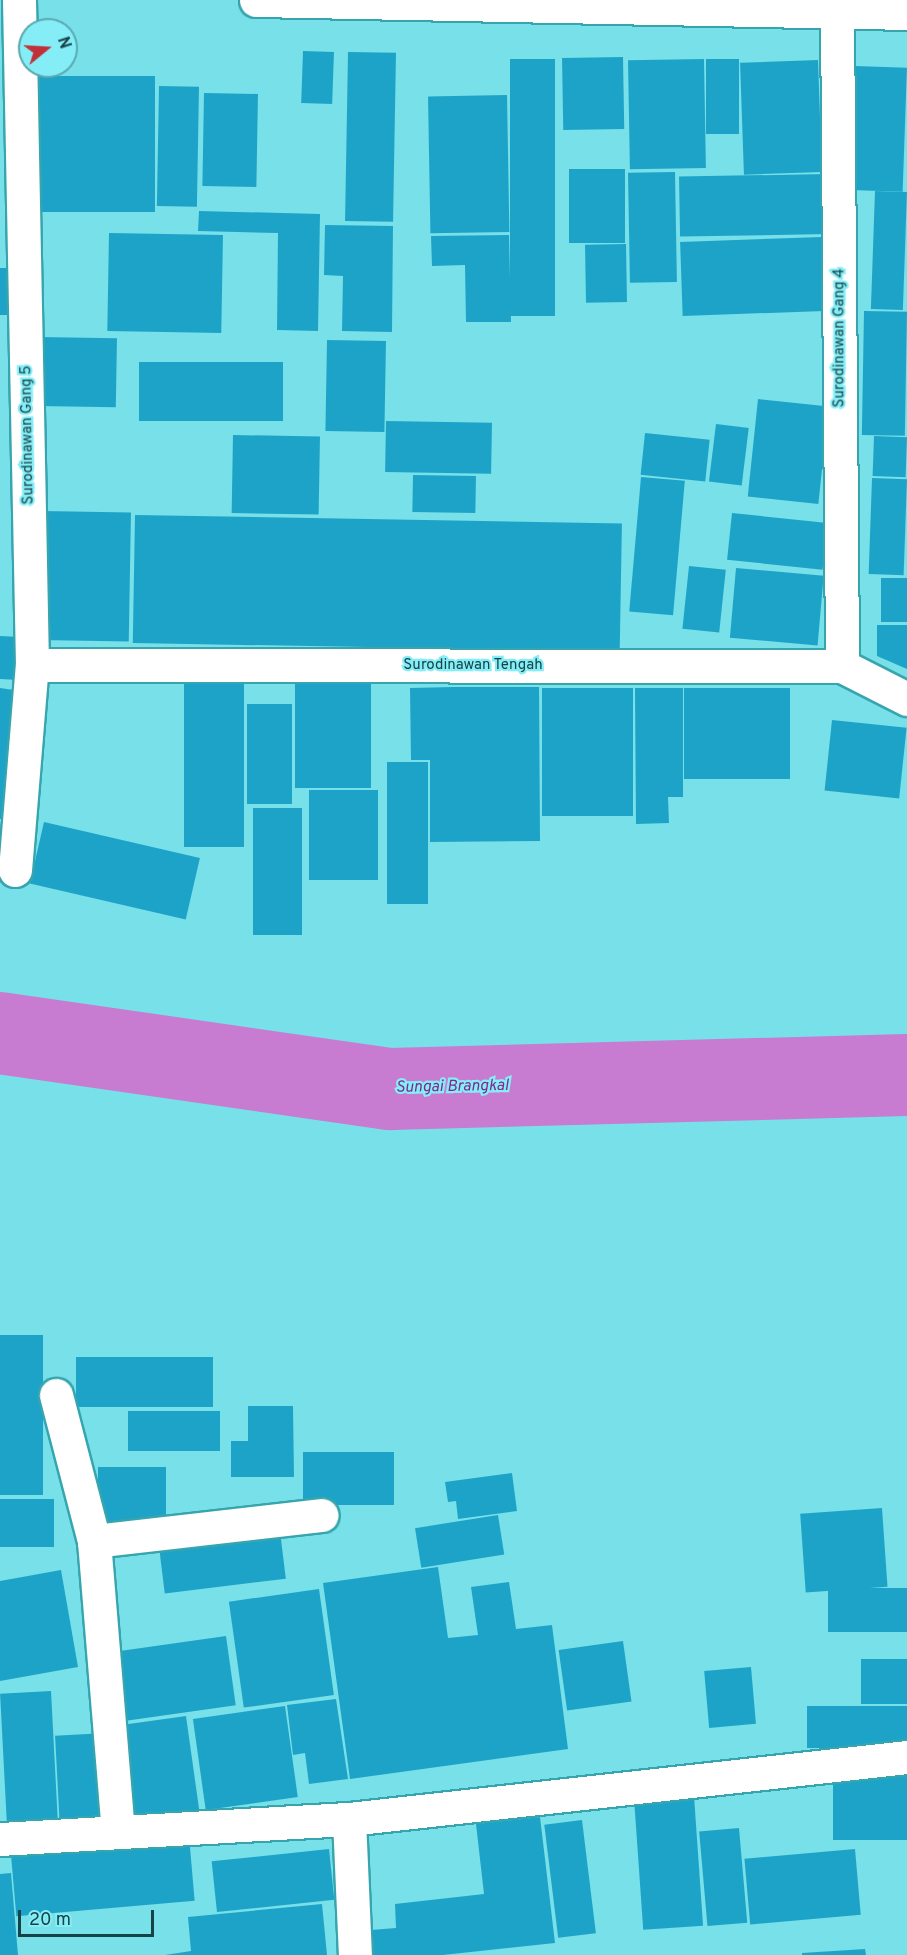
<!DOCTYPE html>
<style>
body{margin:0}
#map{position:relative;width:907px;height:1955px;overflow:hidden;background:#78e0e9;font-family:Overpass,sans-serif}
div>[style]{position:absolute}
.river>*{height:82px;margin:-41px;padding:0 41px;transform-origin:41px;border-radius:41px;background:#c77bd1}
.building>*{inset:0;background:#1ea3c8;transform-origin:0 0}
.roads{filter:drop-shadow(2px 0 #37a5ae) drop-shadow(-2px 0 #37a5ae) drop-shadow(0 2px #37a5ae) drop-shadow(0 -2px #37a5ae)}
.minor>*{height:33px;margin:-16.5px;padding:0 16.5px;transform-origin:16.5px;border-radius:16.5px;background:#fff}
.secondary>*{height:33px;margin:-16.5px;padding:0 16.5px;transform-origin:16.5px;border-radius:16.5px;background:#fff}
span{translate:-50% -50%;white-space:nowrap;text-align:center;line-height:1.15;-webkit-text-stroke:4.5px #85edf6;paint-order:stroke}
.street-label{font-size:15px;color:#164347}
.water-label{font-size:16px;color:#83278f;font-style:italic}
.north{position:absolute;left:18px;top:18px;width:60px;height:60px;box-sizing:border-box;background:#85edf6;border:2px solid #59a9b0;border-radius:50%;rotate:72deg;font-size:16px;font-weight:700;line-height:24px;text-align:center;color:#164347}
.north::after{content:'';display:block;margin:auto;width:21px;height:27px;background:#c1313a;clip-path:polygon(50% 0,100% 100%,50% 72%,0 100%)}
.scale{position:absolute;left:18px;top:1910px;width:136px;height:27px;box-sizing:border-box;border:3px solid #164347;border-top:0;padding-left:8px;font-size:18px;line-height:21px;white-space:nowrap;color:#164347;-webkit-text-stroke:4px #85edf6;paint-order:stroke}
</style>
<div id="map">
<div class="river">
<div style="left:0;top:1033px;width:394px;rotate:8.2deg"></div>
<div style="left:390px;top:1089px;width:517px;rotate:-1.55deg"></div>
</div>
<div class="building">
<div style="left:303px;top:51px;width:31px;height:52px;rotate:2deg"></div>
<div style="left:348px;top:52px;width:48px;height:169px;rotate:1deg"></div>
<div style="left:623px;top:57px;width:72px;height:61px;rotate:89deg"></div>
<div style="left:510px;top:59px;width:45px;height:257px"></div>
<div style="left:704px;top:59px;width:109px;height:76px;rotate:89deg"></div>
<div style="left:706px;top:59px;width:33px;height:75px"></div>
<div style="left:818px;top:60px;width:112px;height:78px;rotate:88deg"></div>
<div style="left:855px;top:66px;width:52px;height:124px;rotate:2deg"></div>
<div style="left:37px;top:76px;width:118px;height:136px"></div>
<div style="left:159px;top:86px;width:40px;height:120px;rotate:1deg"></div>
<div style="left:204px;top:93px;width:54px;height:93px;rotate:1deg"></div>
<div style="left:507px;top:95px;width:137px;height:79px;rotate:89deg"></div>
<div style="left:569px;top:169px;width:56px;height:74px"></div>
<div style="left:675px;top:172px;width:110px;height:47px;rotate:89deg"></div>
<div style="left:828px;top:174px;width:60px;height:149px;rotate:89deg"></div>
<div style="left:875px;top:191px;width:32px;height:118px;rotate:2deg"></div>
<div style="clip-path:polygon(199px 211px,320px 214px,318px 331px,277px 330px,278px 233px,198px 231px)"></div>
<div style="clip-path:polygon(325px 225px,393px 226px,392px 332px,342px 331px,343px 276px,324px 275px)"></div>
<div style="left:109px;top:233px;width:114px;height:98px;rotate:1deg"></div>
<div style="clip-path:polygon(509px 235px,511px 322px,466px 322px,465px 265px,432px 266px,431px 236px)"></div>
<div style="left:822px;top:237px;width:74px;height:142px;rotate:88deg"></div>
<div style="left:626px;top:244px;width:58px;height:41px;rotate:89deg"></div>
<div style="left:0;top:268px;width:20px;height:47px"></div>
<div style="left:864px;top:311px;width:43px;height:124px;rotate:1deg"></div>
<div style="left:39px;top:337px;width:78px;height:69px;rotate:1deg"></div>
<div style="left:327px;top:340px;width:59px;height:91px;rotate:1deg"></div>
<div style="left:139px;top:362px;width:144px;height:59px"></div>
<div style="left:758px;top:399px;width:71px;height:98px;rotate:6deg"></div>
<div style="left:386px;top:421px;width:106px;height:51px;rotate:1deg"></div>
<div style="left:716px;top:424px;width:33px;height:58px;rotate:7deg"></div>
<div style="left:645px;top:433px;width:65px;height:42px;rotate:6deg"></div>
<div style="left:233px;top:435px;width:87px;height:78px;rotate:1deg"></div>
<div style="left:874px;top:436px;width:33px;height:40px;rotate:2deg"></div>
<div style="left:413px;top:475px;width:63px;height:37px;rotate:1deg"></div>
<div style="left:641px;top:477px;width:44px;height:135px;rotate:5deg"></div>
<div style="left:872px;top:478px;width:35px;height:96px;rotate:2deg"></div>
<div style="left:41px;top:511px;width:90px;height:129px;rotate:1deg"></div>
<div style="left:732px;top:513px;width:96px;height:47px;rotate:6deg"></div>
<div style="left:135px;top:515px;width:487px;height:128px;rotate:1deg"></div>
<div style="left:689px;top:566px;width:37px;height:63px;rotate:6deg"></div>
<div style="left:736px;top:568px;width:88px;height:70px;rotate:5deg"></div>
<div style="left:881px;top:578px;width:26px;height:44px"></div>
<div style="clip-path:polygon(877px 625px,907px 625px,907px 669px,877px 656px)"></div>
<div style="left:0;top:636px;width:21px;height:43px;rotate:3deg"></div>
<div style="left:244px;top:681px;width:166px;height:60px;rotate:90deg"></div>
<div style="left:295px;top:683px;width:76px;height:105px"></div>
<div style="clip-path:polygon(453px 687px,539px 687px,540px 841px,430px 842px,430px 760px,411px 760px,410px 688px)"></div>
<div style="clip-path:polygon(0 688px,20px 691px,1px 819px,0 819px)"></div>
<div style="left:542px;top:688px;width:91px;height:128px"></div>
<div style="clip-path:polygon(635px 688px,683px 688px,683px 797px,668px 797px,669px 823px,636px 824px)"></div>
<div style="left:684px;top:688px;width:106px;height:91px"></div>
<div style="left:247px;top:704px;width:45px;height:100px"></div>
<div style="left:832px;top:720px;width:75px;height:71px;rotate:6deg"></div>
<div style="left:387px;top:762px;width:41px;height:142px"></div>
<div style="left:309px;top:790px;width:69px;height:90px"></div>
<div style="left:253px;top:808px;width:49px;height:127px"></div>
<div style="left:44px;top:822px;width:160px;height:63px;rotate:13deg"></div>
<div style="left:0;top:1335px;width:43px;height:160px"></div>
<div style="left:76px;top:1357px;width:137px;height:50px"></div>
<div style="clip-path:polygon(248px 1406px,293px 1406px,294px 1477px,231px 1477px,231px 1441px,248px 1441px)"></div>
<div style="left:128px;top:1411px;width:92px;height:40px"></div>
<div style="left:394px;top:1452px;width:53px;height:91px;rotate:90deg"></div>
<div style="left:98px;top:1467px;width:68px;height:59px"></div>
<div style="clip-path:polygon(512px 1473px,517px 1511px,458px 1519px,456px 1501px,448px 1502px,445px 1482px)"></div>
<div style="left:0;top:1499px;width:54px;height:48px"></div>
<div style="left:882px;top:1508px;width:79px;height:82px;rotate:86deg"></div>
<div style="left:498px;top:1515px;width:40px;height:84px;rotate:81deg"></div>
<div style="left:280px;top:1531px;width:48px;height:122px;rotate:83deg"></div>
<div style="clip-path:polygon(438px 1567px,448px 1638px,478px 1635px,471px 1587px,509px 1582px,516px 1629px,552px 1625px,568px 1749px,350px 1779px,323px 1583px)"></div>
<div style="clip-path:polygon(61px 1570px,78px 1667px,0 1681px,0 1581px)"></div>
<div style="left:907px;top:1588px;width:44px;height:79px;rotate:90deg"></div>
<div style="left:319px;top:1589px;width:107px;height:91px;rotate:82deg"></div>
<div style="left:226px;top:1636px;width:70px;height:116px;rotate:82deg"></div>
<div style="left:623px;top:1641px;width:61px;height:65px;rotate:82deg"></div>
<div style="left:907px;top:1659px;width:45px;height:46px;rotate:90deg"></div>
<div style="left:751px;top:1667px;width:57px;height:47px;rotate:85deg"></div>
<div style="left:51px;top:1691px;width:135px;height:51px;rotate:87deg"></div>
<div style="clip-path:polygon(336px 1699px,348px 1779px,309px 1784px,305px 1753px,293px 1755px,287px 1705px)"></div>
<div style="left:285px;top:1706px;width:92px;height:93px;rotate:82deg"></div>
<div style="left:907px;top:1706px;width:42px;height:100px;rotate:90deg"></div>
<div style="left:186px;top:1716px;width:95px;height:65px;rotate:82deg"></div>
<div style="left:106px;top:1733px;width:86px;height:51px;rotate:87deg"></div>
<div style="left:907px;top:1769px;width:71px;height:74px;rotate:90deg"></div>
<div style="left:694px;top:1796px;width:130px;height:60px;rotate:86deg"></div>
<div style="clip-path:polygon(540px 1817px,555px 1943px,443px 1955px,374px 1955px,371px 1930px,396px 1928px,395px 1904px,484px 1894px,476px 1824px)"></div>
<div style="left:582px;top:1820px;width:114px;height:38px;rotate:83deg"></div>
<div style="left:739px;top:1828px;width:95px;height:40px;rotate:85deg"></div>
<div style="left:189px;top:1836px;width:65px;height:179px;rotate:85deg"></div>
<div style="left:329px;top:1849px;width:51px;height:118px;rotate:84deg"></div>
<div style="left:855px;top:1849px;width:66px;height:111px;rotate:85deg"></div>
<div style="clip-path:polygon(11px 1873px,18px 1955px,0 1955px,0 1874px)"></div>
<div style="clip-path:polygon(322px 1904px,327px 1955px,165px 1955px,191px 1951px,188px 1917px)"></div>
<div style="clip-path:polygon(865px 1949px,866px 1955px,802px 1955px,802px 1953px)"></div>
</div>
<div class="roads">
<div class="minor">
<div style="left:837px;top:9px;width:657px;rotate:89.56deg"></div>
<div style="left:32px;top:665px;width:810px;rotate:0.07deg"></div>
<div style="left:842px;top:666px;width:73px;rotate:26.9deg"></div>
<div style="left:15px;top:870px;width:206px;rotate:-85.3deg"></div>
<div style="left:32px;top:665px;width:665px;rotate:-91.12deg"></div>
<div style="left:56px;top:1395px;width:151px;rotate:75.4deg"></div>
<div style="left:94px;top:1541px;width:291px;rotate:85.3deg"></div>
<div style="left:94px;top:1541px;width:229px;rotate:-6.5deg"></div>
<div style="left:349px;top:1819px;width:136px;rotate:87.5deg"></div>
<div style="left:0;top:1839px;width:350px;rotate:-3.3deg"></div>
<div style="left:349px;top:1819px;width:561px;rotate:-6.34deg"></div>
</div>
<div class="secondary">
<div style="left:256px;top:0;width:651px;rotate:1.14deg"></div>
</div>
</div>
<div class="street-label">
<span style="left:840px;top:338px;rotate:-90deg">Surodinawan Gang 4</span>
<span style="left:28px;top:435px;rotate:-91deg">Surodinawan Gang 5</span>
<span style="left:473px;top:666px">Surodinawan Tengah</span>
</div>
<div class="water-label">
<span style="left:452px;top:1087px;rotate:-1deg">Sungai Brangkal</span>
</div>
<div class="north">N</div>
<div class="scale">20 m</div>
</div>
